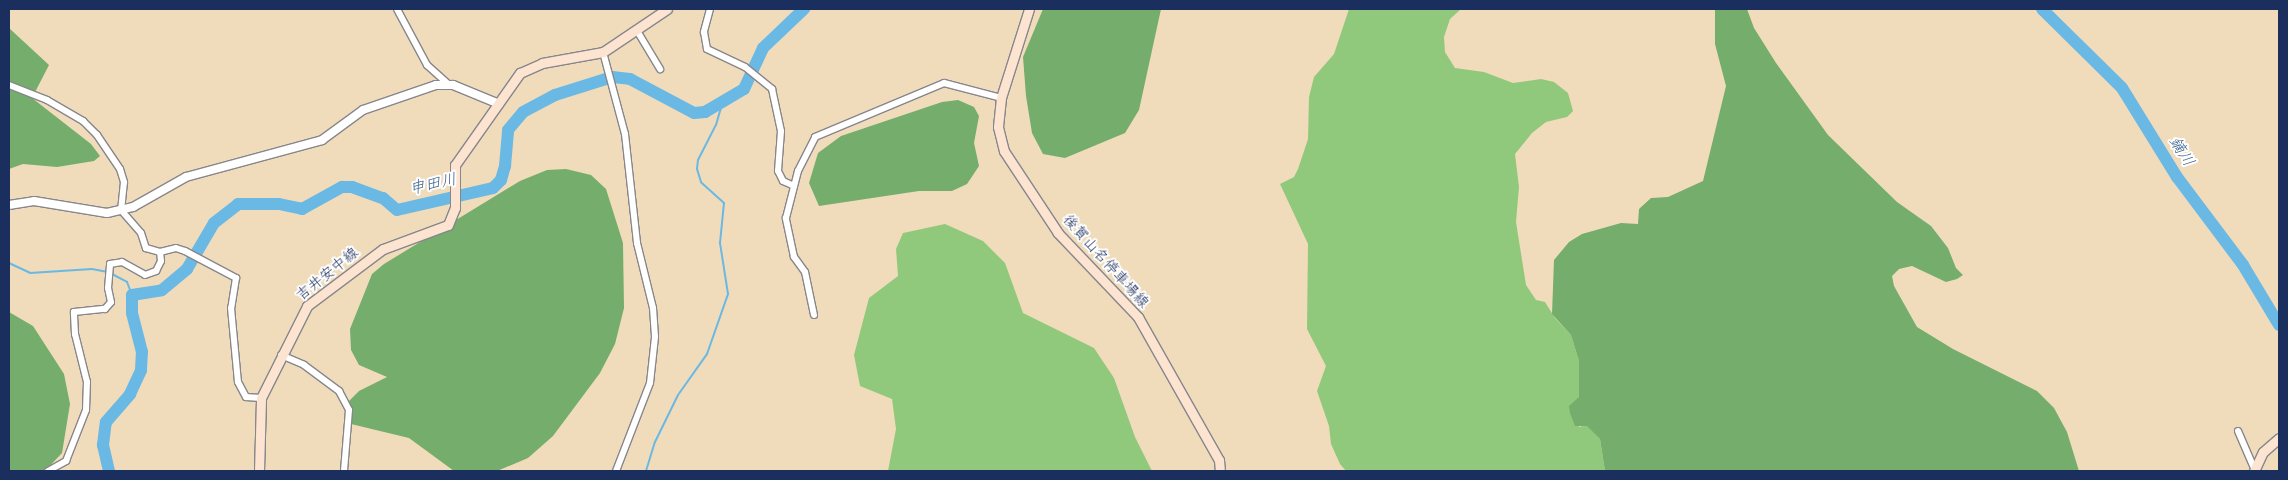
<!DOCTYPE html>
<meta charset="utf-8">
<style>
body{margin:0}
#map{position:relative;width:2288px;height:480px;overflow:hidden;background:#f0dcbb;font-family:Mynerve,"Klee One",sans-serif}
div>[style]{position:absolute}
.green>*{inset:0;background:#91c97c}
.forest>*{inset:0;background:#74ad6c}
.stream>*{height:2px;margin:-1px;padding:0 1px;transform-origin:1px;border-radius:1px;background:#6ab8e4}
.river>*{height:12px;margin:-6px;padding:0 6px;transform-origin:6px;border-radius:6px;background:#6ab8e4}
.roads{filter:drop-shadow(1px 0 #86868c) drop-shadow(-1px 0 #86868c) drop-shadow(0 1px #86868c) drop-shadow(0 -1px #86868c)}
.minor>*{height:6px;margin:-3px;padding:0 3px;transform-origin:3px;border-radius:3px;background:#fff}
.tertiary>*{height:8px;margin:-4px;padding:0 4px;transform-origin:4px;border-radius:4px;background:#fff}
.secondary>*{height:9px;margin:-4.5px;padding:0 4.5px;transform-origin:4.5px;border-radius:4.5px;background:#fde4d0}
span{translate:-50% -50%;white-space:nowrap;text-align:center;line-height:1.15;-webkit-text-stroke:4px #fff;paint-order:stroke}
.street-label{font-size:15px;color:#1b2f5e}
.water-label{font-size:16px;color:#375f8d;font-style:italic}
.frame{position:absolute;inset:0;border:10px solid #1b2f5e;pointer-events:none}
</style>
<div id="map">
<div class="green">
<div style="clip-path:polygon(1349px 9px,1461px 9px,1450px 19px,1444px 37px,1445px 52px,1455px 68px,1484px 72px,1513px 83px,1541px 79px,1554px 82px,1568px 93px,1573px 111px,1567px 117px,1546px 122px,1532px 133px,1515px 154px,1519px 187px,1516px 222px,1526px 285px,1536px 300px,1545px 302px,1555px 318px,1571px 335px,1579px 361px,1579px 427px,1587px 425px,1600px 439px,1605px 471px,1346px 471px,1340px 464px,1331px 444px,1329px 426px,1317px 391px,1326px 366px,1307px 329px,1308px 244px,1280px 184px,1294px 177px,1298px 169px,1308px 139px,1309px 97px,1314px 77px,1334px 54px)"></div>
<div style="clip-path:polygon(945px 224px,983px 241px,1005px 263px,1023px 313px,1094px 348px,1114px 378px,1135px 437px,1152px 471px,888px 471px,896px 429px,892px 399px,860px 386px,854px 355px,869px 298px,898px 276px,896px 249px,903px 233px)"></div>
</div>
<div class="forest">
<div style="clip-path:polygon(1043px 9px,1161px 9px,1139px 110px,1125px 133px,1065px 158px,1043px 154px,1032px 133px,1026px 96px,1023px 57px)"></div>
<div style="clip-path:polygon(1715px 9px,1747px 9px,1754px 28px,1776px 63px,1828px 135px,1897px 202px,1931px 226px,1948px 248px,1956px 268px,1963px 275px,1957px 279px,1946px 282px,1912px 266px,1899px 269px,1892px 276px,1894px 286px,1917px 327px,1953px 349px,2037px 391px,2054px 408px,2067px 432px,2079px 471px,1605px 471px,1600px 439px,1587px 426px,1575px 426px,1570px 413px,1569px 406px,1579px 397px,1579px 361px,1571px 335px,1552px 314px,1554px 260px,1569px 242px,1582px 234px,1621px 223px,1638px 224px,1639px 209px,1651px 198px,1668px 197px,1703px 181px,1726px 86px,1715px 44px)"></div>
<div style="clip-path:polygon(9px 28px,49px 65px,32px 98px,91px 144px,100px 156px,94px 161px,57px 167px,23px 164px,9px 169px)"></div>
<div style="clip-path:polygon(958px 100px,974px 107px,979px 116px,974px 143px,979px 166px,967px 184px,952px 191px,919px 191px,819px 206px,809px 183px,818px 153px,841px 136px,942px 102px)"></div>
<div style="clip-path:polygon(566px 169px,591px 175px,606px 189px,623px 243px,624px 308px,615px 344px,600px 373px,553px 436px,528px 458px,497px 471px,454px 471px,409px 438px,351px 424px,346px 414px,346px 404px,359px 391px,387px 377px,359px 365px,351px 350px,350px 329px,372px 274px,384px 264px,520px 181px,547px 170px)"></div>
<div style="clip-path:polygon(9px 312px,33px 326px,64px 374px,70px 404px,62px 453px,45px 471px,9px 471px)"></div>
</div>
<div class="stream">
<div style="left:9px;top:263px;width:23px;rotate:25deg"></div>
<div style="left:30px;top:273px;width:62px;rotate:-3.7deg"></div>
<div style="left:92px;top:269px;width:16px;rotate:11deg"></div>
<div style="left:112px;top:274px;width:17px;rotate:28deg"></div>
<div style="left:127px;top:282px;width:14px;rotate:69deg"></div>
<div style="left:646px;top:471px;width:30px;rotate:-73deg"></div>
<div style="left:655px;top:442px;width:52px;rotate:-63.9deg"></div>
<div style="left:678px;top:395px;width:50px;rotate:-54.7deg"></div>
<div style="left:707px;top:354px;width:64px;rotate:-70.7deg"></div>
<div style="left:728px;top:294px;width:52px;rotate:-98.9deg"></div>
<div style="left:720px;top:243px;width:40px;rotate:-84.3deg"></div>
<div style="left:724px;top:203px;width:31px;rotate:-138deg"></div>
<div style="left:701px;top:182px;width:14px;rotate:-107deg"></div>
<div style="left:697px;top:169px;width:9px;rotate:-84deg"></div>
<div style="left:698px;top:160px;width:39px;rotate:-63deg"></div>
<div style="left:716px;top:125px;width:22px;rotate:-74deg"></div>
</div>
<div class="river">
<div style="left:2042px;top:9px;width:112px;rotate:44.6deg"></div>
<div style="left:2122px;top:88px;width:105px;rotate:58.3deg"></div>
<div style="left:2177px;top:177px;width:110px;rotate:53.1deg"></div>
<div style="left:2243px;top:265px;width:70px;rotate:59deg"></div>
<div style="left:109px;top:471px;width:27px;rotate:-103deg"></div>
<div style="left:103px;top:445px;width:23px;rotate:-83deg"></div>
<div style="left:106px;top:422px;width:37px;rotate:-49deg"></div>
<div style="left:130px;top:394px;width:26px;rotate:-65deg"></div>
<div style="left:141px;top:370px;width:18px;rotate:-87deg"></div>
<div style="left:142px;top:352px;width:40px;rotate:-104.4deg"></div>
<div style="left:132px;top:313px;width:18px;rotate:-90deg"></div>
<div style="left:132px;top:295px;width:30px;rotate:-9deg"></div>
<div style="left:162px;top:290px;width:33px;rotate:-40deg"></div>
<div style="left:187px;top:269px;width:53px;rotate:-59.6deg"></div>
<div style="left:214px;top:223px;width:31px;rotate:-38deg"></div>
<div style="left:238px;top:204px;width:41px"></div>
<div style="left:279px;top:204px;width:24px;rotate:12deg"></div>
<div style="left:302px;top:209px;width:46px;rotate:-28.8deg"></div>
<div style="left:342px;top:187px;width:10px"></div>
<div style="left:352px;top:187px;width:33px;rotate:20deg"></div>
<div style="left:383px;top:198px;width:18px;rotate:41deg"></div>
<div style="left:397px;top:210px;width:98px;rotate:-12.9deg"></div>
<div style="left:493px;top:188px;width:11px;rotate:-45deg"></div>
<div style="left:501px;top:180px;width:15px;rotate:-74deg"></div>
<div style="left:505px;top:166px;width:36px;rotate:-85deg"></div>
<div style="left:508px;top:130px;width:23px;rotate:-50deg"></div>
<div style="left:523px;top:112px;width:36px;rotate:-28deg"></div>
<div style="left:555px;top:95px;width:60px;rotate:-17.5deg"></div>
<div style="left:612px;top:77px;width:18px;rotate:6deg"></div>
<div style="left:630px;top:79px;width:72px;rotate:28deg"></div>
<div style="left:694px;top:113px;width:11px;rotate:-5deg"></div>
<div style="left:705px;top:112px;width:45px;rotate:-30.5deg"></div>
<div style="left:744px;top:89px;width:45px;rotate:-65.1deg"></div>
<div style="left:763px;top:48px;width:57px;rotate:-43.6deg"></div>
</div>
<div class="roads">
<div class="minor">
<div style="left:397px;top:9px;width:64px;rotate:61.8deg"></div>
<div style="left:427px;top:65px;width:30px;rotate:42deg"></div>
<div style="left:710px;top:9px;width:24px;rotate:105deg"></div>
<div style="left:704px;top:32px;width:17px;rotate:80deg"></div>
<div style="left:707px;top:49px;width:42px;rotate:25.3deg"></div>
<div style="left:745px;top:67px;width:35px;rotate:39deg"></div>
<div style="left:772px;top:89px;width:43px;rotate:77.9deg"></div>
<div style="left:781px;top:131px;width:40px;rotate:94.3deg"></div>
<div style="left:778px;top:171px;width:11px;rotate:63deg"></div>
<div style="left:783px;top:181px;width:12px;rotate:24deg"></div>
<div style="left:636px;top:29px;width:47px;rotate:59deg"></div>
<div style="left:603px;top:52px;width:85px;rotate:75deg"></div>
<div style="left:625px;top:134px;width:110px;rotate:83.7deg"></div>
<div style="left:637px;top:243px;width:67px;rotate:76.2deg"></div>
<div style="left:653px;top:308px;width:29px;rotate:86deg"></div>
<div style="left:655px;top:337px;width:46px;rotate:96.2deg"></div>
<div style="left:650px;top:383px;width:94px;rotate:111.1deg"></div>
<div style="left:9px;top:85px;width:41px;rotate:21.5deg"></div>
<div style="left:47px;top:100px;width:42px;rotate:30.3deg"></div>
<div style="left:83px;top:121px;width:20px;rotate:45deg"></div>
<div style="left:97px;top:135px;width:41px;rotate:55.9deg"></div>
<div style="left:120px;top:169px;width:14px;rotate:73deg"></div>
<div style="left:124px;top:182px;width:28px;rotate:96deg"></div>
<div style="left:121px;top:210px;width:30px;rotate:49deg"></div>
<div style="left:141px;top:233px;width:16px;rotate:72deg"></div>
<div style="left:146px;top:248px;width:15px;rotate:16deg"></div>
<div style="left:160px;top:252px;width:16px;rotate:-14deg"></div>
<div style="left:176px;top:248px;width:9px;rotate:18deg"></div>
<div style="left:185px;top:251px;width:58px;rotate:27.9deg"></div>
<div style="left:236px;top:278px;width:30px;rotate:99deg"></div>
<div style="left:231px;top:308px;width:74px;rotate:84.6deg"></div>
<div style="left:238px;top:382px;width:17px;rotate:62deg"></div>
<div style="left:246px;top:397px;width:15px;rotate:4deg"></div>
<div style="left:814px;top:315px;width:44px;rotate:-101.8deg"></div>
<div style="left:805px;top:272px;width:19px;rotate:-126deg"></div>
<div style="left:794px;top:257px;width:40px;rotate:-102deg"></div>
<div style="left:786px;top:218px;width:49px;rotate:-75.7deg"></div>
<div style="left:798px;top:171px;width:38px;rotate:-63deg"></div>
<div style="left:815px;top:137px;width:140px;rotate:-22.7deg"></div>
<div style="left:944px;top:83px;width:59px;rotate:14.7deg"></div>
<div style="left:281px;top:355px;width:25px;rotate:23deg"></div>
<div style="left:304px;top:365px;width:44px;rotate:36.6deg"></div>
<div style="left:339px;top:391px;width:21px;rotate:62deg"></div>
<div style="left:349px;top:410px;width:61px;rotate:94.7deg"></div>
<div style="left:2238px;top:431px;width:40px;rotate:66.6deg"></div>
<div style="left:48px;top:471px;width:21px;rotate:-29deg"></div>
<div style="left:66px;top:461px;width:55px;rotate:-68.6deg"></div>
<div style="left:86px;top:410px;width:28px;rotate:-88deg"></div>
<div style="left:87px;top:382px;width:49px;rotate:-104deg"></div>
<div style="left:75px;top:334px;width:22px;rotate:-93deg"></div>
<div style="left:74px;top:312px;width:31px;rotate:-6deg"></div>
<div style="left:105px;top:309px;width:9px;rotate:-49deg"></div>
<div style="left:111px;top:302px;width:14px;rotate:-102deg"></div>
<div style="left:108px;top:288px;width:24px;rotate:-85deg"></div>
<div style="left:110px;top:264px;width:12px;rotate:-9deg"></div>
<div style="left:122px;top:262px;width:26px;rotate:29deg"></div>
<div style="left:145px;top:275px;width:12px;rotate:-20deg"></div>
<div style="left:156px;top:271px;width:11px;rotate:-63deg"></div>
<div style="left:161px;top:261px;width:9px;rotate:-96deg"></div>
</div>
<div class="tertiary">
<div style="left:9px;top:205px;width:25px;rotate:-9deg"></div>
<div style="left:34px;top:201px;width:74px;rotate:9.3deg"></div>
<div style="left:107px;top:213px;width:27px;rotate:-13deg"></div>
<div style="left:133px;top:207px;width:61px;rotate:-29.5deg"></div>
<div style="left:186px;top:177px;width:141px;rotate:-15.2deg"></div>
<div style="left:322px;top:140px;width:51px;rotate:-36.2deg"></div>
<div style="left:363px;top:110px;width:77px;rotate:-18.9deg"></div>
<div style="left:436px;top:85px;width:17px"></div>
<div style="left:453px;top:85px;width:50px;rotate:22.4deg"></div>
</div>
<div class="secondary">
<div style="left:1029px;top:9px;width:93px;rotate:107.5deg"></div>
<div style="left:1001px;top:98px;width:29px;rotate:96deg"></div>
<div style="left:998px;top:127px;width:25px;rotate:76deg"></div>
<div style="left:1004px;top:151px;width:98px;rotate:56.6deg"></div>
<div style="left:1058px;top:233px;width:116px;rotate:46.4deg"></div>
<div style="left:1138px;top:317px;width:164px;rotate:60.5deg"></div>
<div style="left:1219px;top:460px;width:11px;rotate:85deg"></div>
<div style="left:259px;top:471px;width:73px;rotate:-88.4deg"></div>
<div style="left:261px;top:398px;width:103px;rotate:-63.4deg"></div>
<div style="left:307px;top:306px;width:95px;rotate:-36.9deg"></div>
<div style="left:383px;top:249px;width:69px;rotate:-20.3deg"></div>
<div style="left:448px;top:225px;width:18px;rotate:-68deg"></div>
<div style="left:455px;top:208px;width:43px;rotate:-90deg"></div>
<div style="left:455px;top:165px;width:113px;rotate:-54.8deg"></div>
<div style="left:520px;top:73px;width:24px;rotate:-24deg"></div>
<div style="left:542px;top:63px;width:62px;rotate:-10.2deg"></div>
<div style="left:603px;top:52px;width:77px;rotate:-33.9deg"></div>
<div style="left:2254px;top:471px;width:21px;rotate:-65deg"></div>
<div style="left:2263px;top:452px;width:21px;rotate:-41deg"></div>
</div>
</div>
<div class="street-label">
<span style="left:1105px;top:262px;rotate:48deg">後賀山名停車場線</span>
<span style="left:328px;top:275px;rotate:-39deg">吉井安中線</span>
</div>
<div class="water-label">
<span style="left:2181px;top:152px;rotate:58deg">鏑川</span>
<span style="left:433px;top:185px;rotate:-13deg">申田川</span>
</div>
<div class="frame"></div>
</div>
